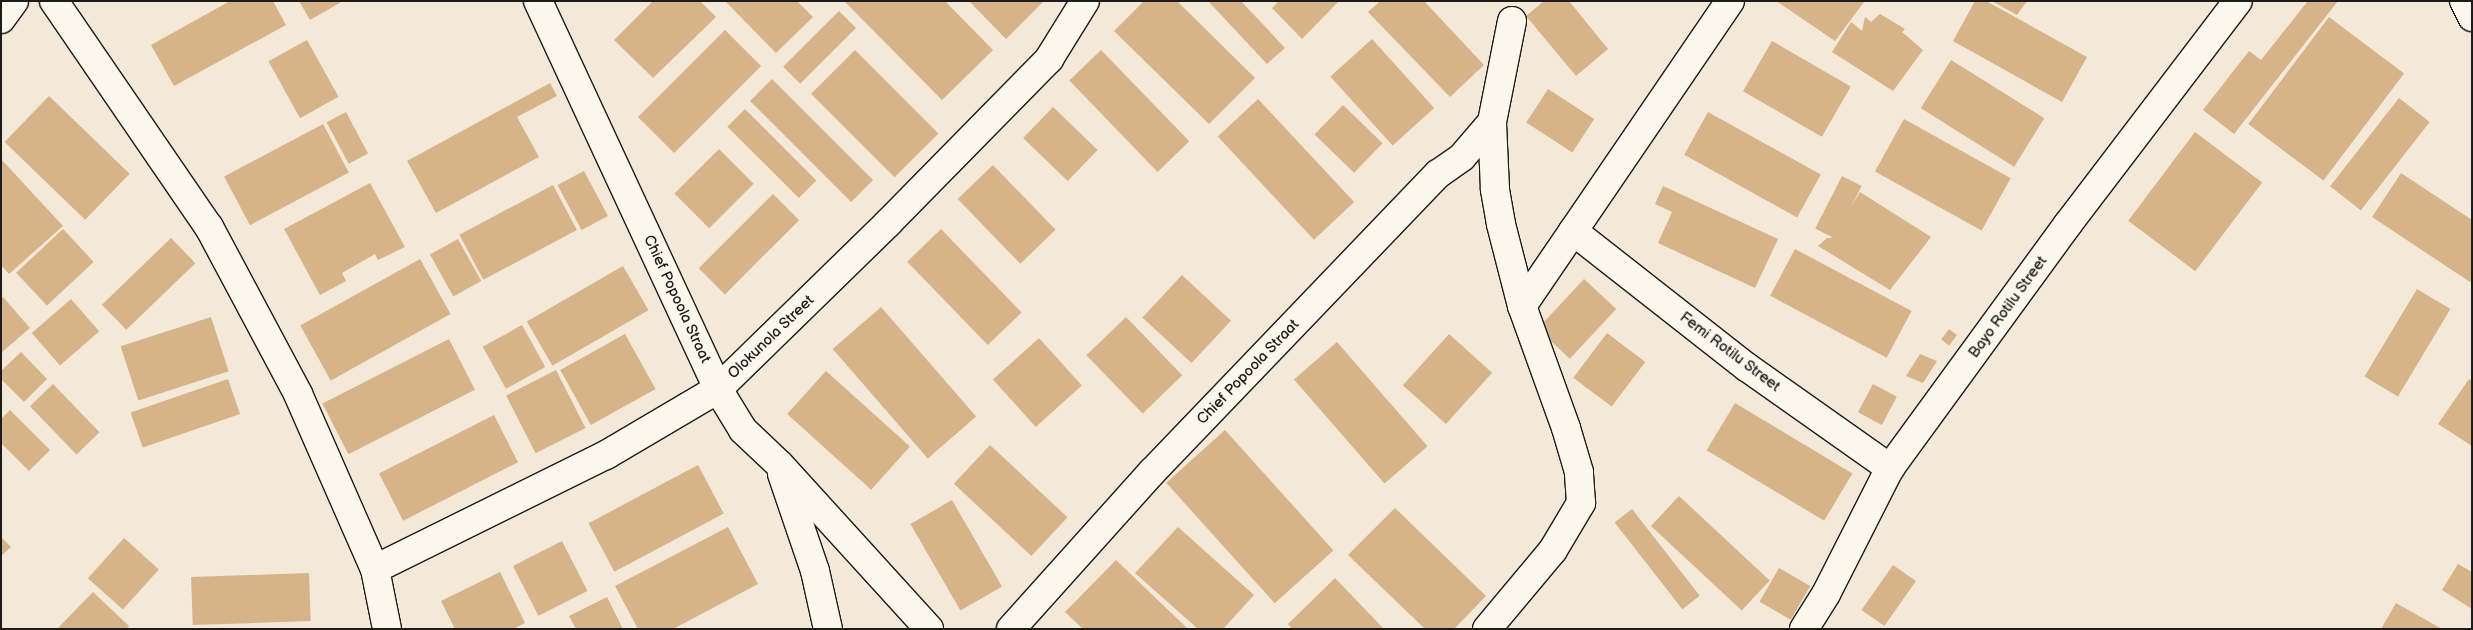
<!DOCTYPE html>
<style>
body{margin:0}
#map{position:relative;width:2473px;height:630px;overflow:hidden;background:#f4e9d8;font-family:"Balsamiq Sans",sans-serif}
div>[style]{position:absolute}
.building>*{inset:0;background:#d6b388;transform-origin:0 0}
.roads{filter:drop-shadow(1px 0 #1c1c1c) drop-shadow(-1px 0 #1c1c1c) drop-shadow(0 1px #1c1c1c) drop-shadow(0 -1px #1c1c1c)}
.street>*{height:28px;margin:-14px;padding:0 14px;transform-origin:14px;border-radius:14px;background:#fbf7ec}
span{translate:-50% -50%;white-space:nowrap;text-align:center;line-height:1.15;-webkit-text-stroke:4px #fbf7ec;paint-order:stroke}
.street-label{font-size:15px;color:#1c1c1c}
.frame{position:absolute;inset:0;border:2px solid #1c1c1c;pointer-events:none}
</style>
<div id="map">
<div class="building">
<div style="clip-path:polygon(230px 1px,273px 1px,286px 25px,174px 86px,151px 45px)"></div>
<div style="clip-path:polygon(299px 1px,343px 1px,310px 20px)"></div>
<div style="clip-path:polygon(653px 1px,700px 1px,716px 17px,653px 78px,614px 40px)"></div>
<div style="clip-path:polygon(725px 1px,797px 1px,813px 17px,776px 53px)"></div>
<div style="clip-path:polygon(844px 1px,945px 1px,993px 50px,942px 100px)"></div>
<div style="clip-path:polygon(969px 1px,1044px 1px,1006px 39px)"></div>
<div style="clip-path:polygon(1144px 1px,1177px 1px,1255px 78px,1209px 124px,1114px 31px)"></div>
<div style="clip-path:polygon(1208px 1px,1241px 1px,1285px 48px,1267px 64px)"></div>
<div style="clip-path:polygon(1279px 1px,1339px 1px,1302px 39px,1272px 8px)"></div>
<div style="clip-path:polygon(1380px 1px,1424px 1px,1484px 65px,1450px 97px,1368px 12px)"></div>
<div style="clip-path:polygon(1544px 1px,1569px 1px,1608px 49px,1576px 76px,1526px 16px)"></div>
<div style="clip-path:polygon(1776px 1px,1862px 1px,1864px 2px,1835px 41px)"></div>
<div style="clip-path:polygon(1975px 1px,1986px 1px,2087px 57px,2062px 102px,1953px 41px)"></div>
<div style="clip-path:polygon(1992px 1px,2027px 1px,2017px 15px)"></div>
<div style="clip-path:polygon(2308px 1px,2338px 1px,2234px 134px,2203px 110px,2249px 51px,2261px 60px)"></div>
<div style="left:839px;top:11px;width:24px;height:79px;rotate:45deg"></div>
<div style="clip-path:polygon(1880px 14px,1905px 29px,1902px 32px,1923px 50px,1893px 91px,1832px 52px,1851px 22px,1862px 31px,1865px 17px,1871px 22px)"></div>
<div style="left:2329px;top:17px;width:94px;height:134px;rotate:37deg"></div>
<div style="left:725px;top:30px;width:51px;height:123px;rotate:45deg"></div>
<div style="left:1372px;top:39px;width:93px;height:56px;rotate:48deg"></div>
<div style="left:307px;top:40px;width:65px;height:44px;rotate:61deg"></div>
<div style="left:1772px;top:41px;width:91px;height:58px;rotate:30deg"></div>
<div style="left:855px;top:50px;width:118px;height:62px;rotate:45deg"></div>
<div style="left:1101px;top:50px;width:127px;height:44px;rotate:46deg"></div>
<div style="left:1951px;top:60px;width:110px;height:57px;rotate:32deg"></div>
<div style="left:772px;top:79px;width:143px;height:31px;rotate:45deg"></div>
<div style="clip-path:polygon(550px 83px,557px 96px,517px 117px,539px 157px,436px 213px,407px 161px)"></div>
<div style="left:1548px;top:89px;width:55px;height:40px;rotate:33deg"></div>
<div style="left:49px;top:96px;width:112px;height:64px;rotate:44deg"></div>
<div style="left:2399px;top:98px;width:39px;height:112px;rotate:38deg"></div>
<div style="left:1258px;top:99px;width:141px;height:55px;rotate:47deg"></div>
<div style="left:1343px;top:105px;width:55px;height:41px;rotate:44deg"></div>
<div style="left:1053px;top:107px;width:62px;height:43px;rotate:44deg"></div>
<div style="left:745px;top:109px;width:101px;height:25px;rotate:45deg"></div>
<div style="left:346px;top:112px;width:47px;height:22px;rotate:62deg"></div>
<div style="left:1708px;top:112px;width:129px;height:49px;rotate:29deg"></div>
<div style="left:1904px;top:119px;width:122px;height:60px;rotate:29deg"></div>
<div style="left:323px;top:124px;width:55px;height:112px;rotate:62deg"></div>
<div style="left:2195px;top:132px;width:84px;height:111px;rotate:37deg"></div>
<div style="left:719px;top:149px;width:49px;height:63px;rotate:45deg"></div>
<div style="clip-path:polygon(1px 159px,63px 226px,9px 274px,1px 265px)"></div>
<div style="left:993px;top:165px;width:90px;height:49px;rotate:46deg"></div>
<div style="left:584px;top:171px;width:51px;height:30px;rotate:62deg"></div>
<div style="clip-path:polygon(2401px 173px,2472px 220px,2472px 279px,2470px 282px,2372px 217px)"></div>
<div style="left:1842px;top:176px;width:22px;height:59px;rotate:27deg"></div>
<div style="clip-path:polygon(370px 183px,405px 247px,378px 260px,375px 254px,342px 273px,346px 281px,320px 295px,284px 229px)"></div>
<div style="left:553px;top:185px;width:51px;height:106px;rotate:62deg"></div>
<div style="clip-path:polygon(1663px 186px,1778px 239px,1755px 288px,1658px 243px,1672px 212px,1655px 204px)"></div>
<div style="clip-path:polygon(1860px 192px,1931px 237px,1890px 290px,1818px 246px,1827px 238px,1831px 238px)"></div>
<div style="left:773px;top:194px;width:37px;height:105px;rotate:45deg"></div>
<div style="left:63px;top:229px;width:45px;height:64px;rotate:47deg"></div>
<div style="left:941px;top:229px;width:116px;height:47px;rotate:46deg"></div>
<div style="left:171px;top:238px;width:35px;height:96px;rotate:46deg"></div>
<div style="left:458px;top:239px;width:48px;height:32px;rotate:61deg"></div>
<div style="left:1795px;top:249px;width:132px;height:53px;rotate:28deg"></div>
<div style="left:420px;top:259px;width:63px;height:137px;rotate:61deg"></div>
<div style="left:623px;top:266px;width:51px;height:111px;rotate:60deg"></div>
<div style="left:1182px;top:275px;width:67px;height:58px;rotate:43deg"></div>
<div style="left:1584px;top:279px;width:44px;height:68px;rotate:43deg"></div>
<div style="left:2417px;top:289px;width:39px;height:102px;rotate:31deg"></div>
<div style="clip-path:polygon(3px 297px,30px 328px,1px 353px,1px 299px)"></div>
<div style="left:71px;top:299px;width:43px;height:52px;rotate:49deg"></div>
<div style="left:881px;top:307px;width:145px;height:64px;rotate:49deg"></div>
<div style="left:211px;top:317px;width:57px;height:95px;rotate:72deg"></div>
<div style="left:1126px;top:317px;width:81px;height:55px;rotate:46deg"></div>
<div style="left:522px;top:325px;width:48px;height:45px;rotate:61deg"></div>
<div style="left:1949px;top:329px;width:10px;height:13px;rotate:37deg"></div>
<div style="left:1607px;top:333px;width:48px;height:56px;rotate:37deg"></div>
<div style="left:625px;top:334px;width:63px;height:74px;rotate:61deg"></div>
<div style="left:1449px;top:334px;width:58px;height:69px;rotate:42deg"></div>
<div style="left:1039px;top:338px;width:64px;height:62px;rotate:48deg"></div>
<div style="left:449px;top:339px;width:57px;height:142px;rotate:63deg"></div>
<div style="left:1337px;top:342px;width:138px;height:57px;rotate:49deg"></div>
<div style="clip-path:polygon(21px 352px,47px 379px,24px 402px,1px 379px,1px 371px)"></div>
<div style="clip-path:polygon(1920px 354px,1937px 361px,1923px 383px,1906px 376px)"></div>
<div style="left:556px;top:370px;width:65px;height:56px;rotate:63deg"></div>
<div style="left:826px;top:371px;width:113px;height:58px;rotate:42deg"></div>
<div style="left:228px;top:379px;width:37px;height:103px;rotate:71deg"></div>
<div style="clip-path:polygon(2469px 379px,2472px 381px,2472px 446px,2438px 424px)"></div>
<div style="left:53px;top:384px;width:67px;height:32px;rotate:46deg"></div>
<div style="left:1873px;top:384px;width:27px;height:32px;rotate:28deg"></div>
<div style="left:1735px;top:403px;width:137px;height:55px;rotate:31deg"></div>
<div style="clip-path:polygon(10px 410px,50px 450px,29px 471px,1px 443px,1px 419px)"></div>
<div style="left:494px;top:415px;width:53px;height:129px;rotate:63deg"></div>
<div style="left:1225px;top:430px;width:162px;height:79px;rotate:48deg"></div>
<div style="left:990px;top:445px;width:106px;height:53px;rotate:43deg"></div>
<div style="left:698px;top:465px;width:55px;height:124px;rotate:62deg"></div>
<div style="left:1679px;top:496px;width:124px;height:41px;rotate:43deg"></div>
<div style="left:952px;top:500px;width:100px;height:48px;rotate:60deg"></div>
<div style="clip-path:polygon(1395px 508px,1486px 596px,1454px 629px,1425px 629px,1348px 555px)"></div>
<div style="left:1632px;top:509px;width:110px;height:22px;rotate:52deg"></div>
<div style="clip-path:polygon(728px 527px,758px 584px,673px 629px,638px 629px,615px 586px)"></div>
<div style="clip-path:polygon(1178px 527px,1254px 595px,1223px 629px,1198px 629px,1135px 573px)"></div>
<div style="clip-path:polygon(1px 537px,11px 547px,1px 556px)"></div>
<div style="left:124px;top:538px;width:47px;height:54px;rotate:42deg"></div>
<div style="left:562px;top:541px;width:56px;height:55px;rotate:63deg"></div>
<div style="clip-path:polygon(1116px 560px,1188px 629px,1083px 629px,1065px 612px)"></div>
<div style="clip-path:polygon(2458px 564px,2472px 572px,2472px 609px,2442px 590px)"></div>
<div style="left:1893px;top:565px;width:28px;height:55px;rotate:35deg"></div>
<div style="left:1779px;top:568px;width:36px;height:39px;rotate:30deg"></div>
<div style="clip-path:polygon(500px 572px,525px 623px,513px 629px,455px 629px,441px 601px)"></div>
<div style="left:309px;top:573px;width:48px;height:118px;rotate:88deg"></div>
<div style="clip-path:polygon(1335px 578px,1384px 629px,1292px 629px,1288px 624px)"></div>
<div style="clip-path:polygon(93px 592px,129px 626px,127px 629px,57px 629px)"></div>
<div style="clip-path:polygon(607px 597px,623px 629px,576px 629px,569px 616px)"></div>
<div style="clip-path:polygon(2396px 603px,2442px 629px,2381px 629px)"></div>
</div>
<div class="roads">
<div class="street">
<div style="left:54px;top:1px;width:274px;rotate:55.6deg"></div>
<div style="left:209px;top:227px;width:189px;rotate:61.9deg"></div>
<div style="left:298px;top:394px;width:191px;rotate:66.3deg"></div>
<div style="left:375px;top:569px;width:61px;rotate:78.7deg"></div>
<div style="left:538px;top:1px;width:428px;rotate:65.1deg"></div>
<div style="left:718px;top:389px;width:48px;rotate:58.6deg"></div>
<div style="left:743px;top:430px;width:50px;rotate:43.4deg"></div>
<div style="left:779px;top:464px;width:223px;rotate:47.7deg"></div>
<div style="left:2464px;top:1px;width:18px;rotate:63deg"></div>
<div style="left:1px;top:19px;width:22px;rotate:-54deg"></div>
<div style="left:1573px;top:231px;width:222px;rotate:38.1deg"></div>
<div style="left:1748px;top:368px;width:174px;rotate:35.2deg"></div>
<div style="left:1522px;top:306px;width:369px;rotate:-55.7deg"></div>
<div style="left:782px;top:474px;width:102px;rotate:71.2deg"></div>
<div style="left:815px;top:571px;width:59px;rotate:77.4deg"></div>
<div style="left:375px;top:569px;width:258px;rotate:-26.3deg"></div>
<div style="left:606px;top:455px;width:130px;rotate:-30.5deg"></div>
<div style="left:718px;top:389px;width:238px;rotate:-44.3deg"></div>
<div style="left:888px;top:223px;width:230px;rotate:-45.5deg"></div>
<div style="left:1049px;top:59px;width:68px;rotate:-58.2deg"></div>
<div style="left:1011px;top:629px;width:211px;rotate:-48.1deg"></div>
<div style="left:1152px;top:472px;width:413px;rotate:-46.2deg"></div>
<div style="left:1438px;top:174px;width:29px;rotate:-35deg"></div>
<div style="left:1462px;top:157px;width:46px;rotate:-49.4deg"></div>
<div style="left:1487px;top:629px;width:103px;rotate:-50.1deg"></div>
<div style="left:1553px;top:550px;width:55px;rotate:-59.2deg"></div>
<div style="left:1581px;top:503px;width:31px;rotate:-94deg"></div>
<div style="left:1579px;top:472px;width:46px;rotate:-106.5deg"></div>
<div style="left:1566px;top:428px;width:130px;rotate:-109.8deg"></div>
<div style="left:1522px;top:306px;width:85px;rotate:-104.4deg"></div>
<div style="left:1501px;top:224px;width:36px;rotate:-100deg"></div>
<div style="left:1495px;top:189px;width:67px;rotate:-92.6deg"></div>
<div style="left:1492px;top:122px;width:103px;rotate:-78.8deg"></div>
<div style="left:1804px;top:629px;width:41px;rotate:-57.8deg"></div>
<div style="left:1826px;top:594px;width:141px;rotate:-63.1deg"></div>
<div style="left:1890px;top:468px;width:302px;rotate:-53.9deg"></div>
<div style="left:2068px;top:224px;width:280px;rotate:-52.7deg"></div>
</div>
</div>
<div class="street-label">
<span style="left:677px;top:299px;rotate:65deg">Chief Popoola Straat</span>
<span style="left:2008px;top:307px;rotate:-54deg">Bayo Rotilu Street</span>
<span style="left:771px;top:337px;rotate:-44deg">Olokunola Street</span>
<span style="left:1730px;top:352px;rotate:37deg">Femi Rotilu Street</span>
<span style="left:1248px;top:372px;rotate:-46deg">Chief Popoola Straat</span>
</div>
<div class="frame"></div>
</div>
